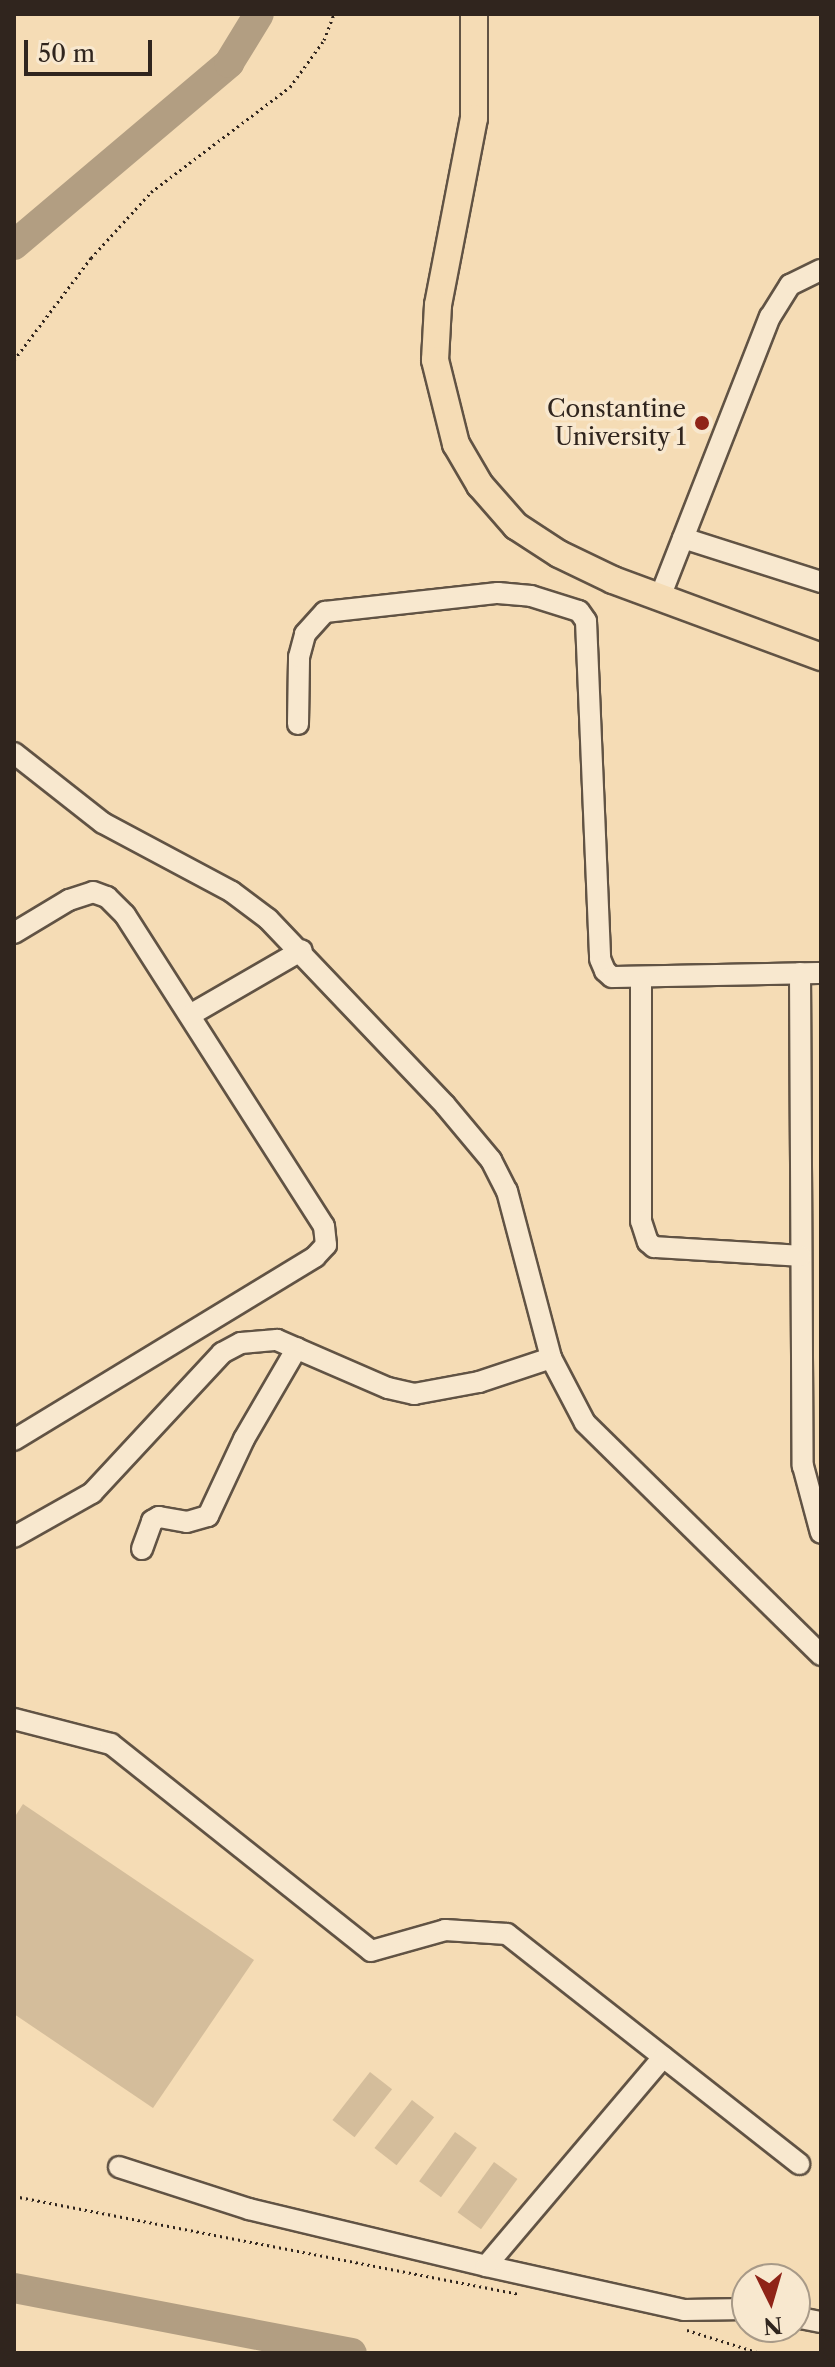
<!DOCTYPE html>
<style>
body{margin:0}
#map{position:relative;width:835px;height:2367px;overflow:hidden;background:#f5dcb5;font-family:"Libre Caslon Text",serif}
div>[style]{position:absolute}
.green>*{inset:0;background:#d4bd9b;transform-origin:0 0}
.river>*{height:30px;margin:-15px;padding:0 15px;transform-origin:15px;border-radius:15px;background:#b29e82}
.path>*{height:3px;margin-top:-1.5px;transform-origin:0;background:repeating-linear-gradient(90deg,#30251e 0 2px,transparent 0 6px)}
.roads{filter:drop-shadow(2px 0 #615344) drop-shadow(-2px 0 #615344) drop-shadow(0 2px #615344) drop-shadow(0 -2px #615344)}
.minor>*{height:20px;margin:-10px;padding:0 10px;transform-origin:10px;border-radius:10px;background:#f8e8cf}
.major>*{height:26px;margin:-13px;padding:0 13px;transform-origin:13px;border-radius:13px;background:#f5dcb5}
.dots>*{width:22px;height:22px;translate:-50% -50%;box-sizing:border-box;border:4px solid #f8e8cf;border-radius:50%}
span{translate:-50% -50%;white-space:nowrap;text-align:center;line-height:1.15;-webkit-text-stroke:7px #f8e8cf;paint-order:stroke}
.poi-label{font-size:24px;color:#30251e}
.right{translate:-100% -50%;text-align:right}
.frame{position:absolute;inset:0;border:16px solid #30251e;pointer-events:none}
.north{position:absolute;left:731px;top:2263px;width:80px;height:80px;box-sizing:border-box;background:#f8e8cf;border:2px solid #a89a88;border-radius:50%;rotate:175deg;font-size:22px;font-weight:700;line-height:32px;text-align:center;color:#30251e}
.north::after{content:'';display:block;margin:auto;width:28px;height:36px;background:#8f2418;clip-path:polygon(50% 0,100% 100%,50% 72%,0 100%)}
.scale{position:absolute;left:24px;top:40px;width:128px;height:36px;box-sizing:border-box;border:4px solid #30251e;border-top:0;padding-left:10px;font-size:24px;line-height:28px;white-space:nowrap;color:#30251e;-webkit-text-stroke:6px #f8e8cf;paint-order:stroke}
</style>
<div id="map">
<div class="green">
<div style="clip-path:polygon(23px 1804px,254px 1960px,153px 2108px,14px 2014px,14px 1818px)"></div>
<div style="left:370px;top:2072px;width:28px;height:61px;rotate:38deg"></div>
<div style="left:412px;top:2100px;width:28px;height:61px;rotate:38deg"></div>
<div style="left:455px;top:2132px;width:27px;height:61px;rotate:36deg"></div>
<div style="left:494px;top:2162px;width:29px;height:62px;rotate:36deg"></div>
</div>
<div class="river">
<div style="left:14px;top:245px;width:282px;rotate:-40.2deg"></div>
<div style="left:229px;top:63px;width:57px;rotate:-58.5deg"></div>
<div style="left:14px;top:2288px;width:344px;rotate:10.9deg"></div>
</div>
<div class="path">
<div style="left:14px;top:360px;width:128px;rotate:-53deg"></div>
<div style="left:91px;top:258px;width:89px;rotate:-47.7deg"></div>
<div style="left:151px;top:192px;width:174px;rotate:-37.1deg"></div>
<div style="left:290px;top:87px;width:58px;rotate:-54.1deg"></div>
<div style="left:324px;top:40px;width:28px;rotate:-69deg"></div>
<div style="left:14px;top:2196px;width:514px;rotate:10.98deg"></div>
<div style="left:687px;top:2330px;width:77px;rotate:17.5deg"></div>
</div>
<div class="roads">
<div class="minor">
<div style="left:683px;top:538px;width:145px;rotate:17.7deg"></div>
<div style="left:660px;top:597px;width:301px;rotate:-68.6deg"></div>
<div style="left:770px;top:317px;width:38px;rotate:-58deg"></div>
<div style="left:790px;top:285px;width:34px;rotate:-26deg"></div>
<div style="left:298px;top:724px;width:67px;rotate:-89.1deg"></div>
<div style="left:299px;top:657px;width:24px;rotate:-75deg"></div>
<div style="left:305px;top:634px;width:30px;rotate:-48deg"></div>
<div style="left:325px;top:612px;width:174px;rotate:-6.3deg"></div>
<div style="left:498px;top:593px;width:33px;rotate:5deg"></div>
<div style="left:531px;top:596px;width:50px;rotate:17.4deg"></div>
<div style="left:579px;top:611px;width:12px;rotate:55deg"></div>
<div style="left:586px;top:621px;width:338px;rotate:87.6deg"></div>
<div style="left:600px;top:959px;width:13px;rotate:67deg"></div>
<div style="left:605px;top:971px;width:9px;rotate:41deg"></div>
<div style="left:612px;top:977px;width:209px;rotate:-1.1deg"></div>
<div style="left:14px;top:753px;width:113px;rotate:38.2deg"></div>
<div style="left:103px;top:823px;width:146px;rotate:28.1deg"></div>
<div style="left:232px;top:892px;width:45px;rotate:36.9deg"></div>
<div style="left:268px;top:919px;width:257px;rotate:46.4deg"></div>
<div style="left:445px;top:1105px;width:72px;rotate:50.1deg"></div>
<div style="left:491px;top:1160px;width:35px;rotate:63deg"></div>
<div style="left:507px;top:1191px;width:173px;rotate:75.2deg"></div>
<div style="left:551px;top:1358px;width:73px;rotate:62.4deg"></div>
<div style="left:585px;top:1423px;width:331px;rotate:44.5deg"></div>
<div style="left:14px;top:933px;width:64px;rotate:-31deg"></div>
<div style="left:69px;top:900px;width:25px;rotate:-18deg"></div>
<div style="left:93px;top:892px;width:15px;rotate:20deg"></div>
<div style="left:107px;top:897px;width:25px;rotate:45deg"></div>
<div style="left:125px;top:915px;width:369px;rotate:57.4deg"></div>
<div style="left:324px;top:1226px;width:19px;rotate:84deg"></div>
<div style="left:326px;top:1245px;width:16px;rotate:133deg"></div>
<div style="left:315px;top:1257px;width:352px;rotate:148.7deg"></div>
<div style="left:800px;top:973px;width:493px;rotate:89.7deg"></div>
<div style="left:803px;top:1466px;width:69px;rotate:75deg"></div>
<div style="left:641px;top:977px;width:244px;rotate:90deg"></div>
<div style="left:641px;top:1221px;width:22px;rotate:72deg"></div>
<div style="left:648px;top:1242px;width:8px;rotate:40deg"></div>
<div style="left:654px;top:1247px;width:147px;rotate:3.5deg"></div>
<div style="left:190px;top:1015px;width:129px;rotate:-30.1deg"></div>
<div style="left:14px;top:1537px;width:90px;rotate:-29.4deg"></div>
<div style="left:92px;top:1493px;width:191px;rotate:-47.1deg"></div>
<div style="left:222px;top:1353px;width:21px;rotate:-28deg"></div>
<div style="left:241px;top:1343px;width:36px;rotate:-5deg"></div>
<div style="left:277px;top:1340px;width:121px;rotate:23.4deg"></div>
<div style="left:388px;top:1388px;width:27px;rotate:13deg"></div>
<div style="left:414px;top:1394px;width:66px;rotate:-10.5deg"></div>
<div style="left:479px;top:1382px;width:76px;rotate:-18.4deg"></div>
<div style="left:142px;top:1549px;width:30px;rotate:-70deg"></div>
<div style="left:152px;top:1521px;width:8px;rotate:-30deg"></div>
<div style="left:159px;top:1517px;width:28px;rotate:10deg"></div>
<div style="left:187px;top:1522px;width:22px;rotate:-16deg"></div>
<div style="left:208px;top:1516px;width:85px;rotate:-64.9deg"></div>
<div style="left:244px;top:1439px;width:105px;rotate:-59.8deg"></div>
<div style="left:14px;top:1719px;width:100px;rotate:14.5deg"></div>
<div style="left:111px;top:1744px;width:332px;rotate:38.5deg"></div>
<div style="left:371px;top:1951px;width:77px;rotate:-15.8deg"></div>
<div style="left:445px;top:1930px;width:62px;rotate:3.7deg"></div>
<div style="left:507px;top:1934px;width:372px;rotate:38.2deg"></div>
<div style="left:119px;top:2167px;width:137px;rotate:17.9deg"></div>
<div style="left:249px;top:2209px;width:244px;rotate:13.5deg"></div>
<div style="left:486px;top:2266px;width:203px;rotate:12.5deg"></div>
<div style="left:684px;top:2310px;width:63px;rotate:-0.9deg"></div>
<div style="left:486px;top:2266px;width:274px;rotate:-49.7deg"></div>
<div style="left:795px;top:2317px;width:26px;rotate:11deg"></div>
</div>
<div class="major">
<div style="left:474px;top:14px;width:104px;rotate:90deg"></div>
<div style="left:474px;top:118px;width:190px;rotate:100.9deg"></div>
<div style="left:438px;top:305px;width:55px;rotate:93.1deg"></div>
<div style="left:435px;top:360px;width:87px;rotate:76deg"></div>
<div style="left:456px;top:444px;width:48px;rotate:59.7deg"></div>
<div style="left:480px;top:485px;width:55px;rotate:48.7deg"></div>
<div style="left:516px;top:526px;width:51px;rotate:33.1deg"></div>
<div style="left:559px;top:554px;width:60px;rotate:25.7deg"></div>
<div style="left:613px;top:580px;width:222px;rotate:20.3deg"></div>
</div>
</div>
<div class="dots">
<div style="left:702px;top:423px;background:#8f2418"></div>
</div>
<div class="poi-label">
<span class="right" style="left:686px;top:423px">Constantine<br>University 1</span>
</div>
<div class="frame"></div>
<div class="north">N</div>
<div class="scale">50 m</div>
</div>
